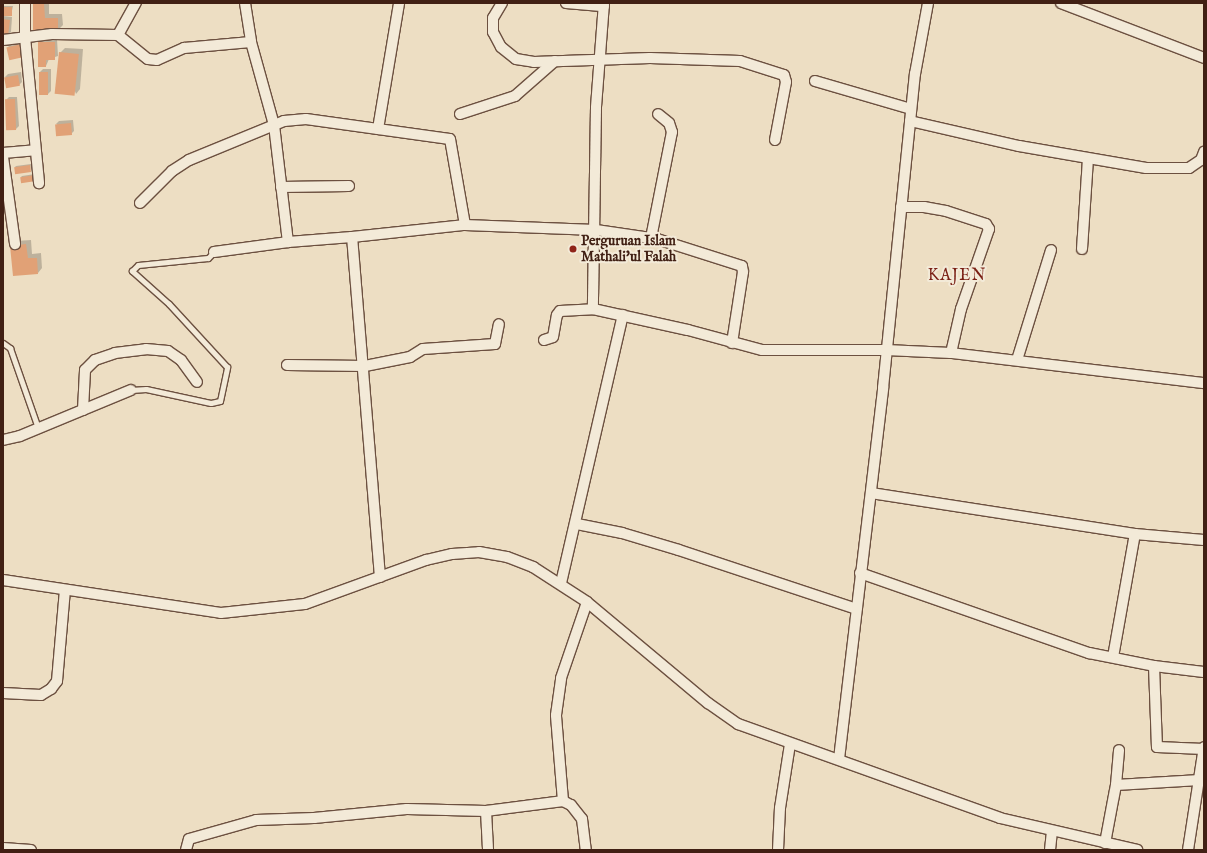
<!DOCTYPE html>
<style>
body{margin:0}
#map{position:relative;width:1207px;height:853px;overflow:hidden;background:#eddec3;font-family:"IM FELL English",serif}
div>[style]{position:absolute}
.shadow>*{inset:0;background:#0003}
.building>*{inset:0;background:#e1a176;transform-origin:0 0}
.roads{filter:drop-shadow(1px 0 #6c5040) drop-shadow(-1px 0 #6c5040) drop-shadow(0 1px #6c5040) drop-shadow(0 -1px #6c5040)}
.lane>*{height:5px;margin:-2.5px;padding:0 2.5px;transform-origin:2.5px;border-radius:2.5px;background:#f3ead8}
.street>*{height:10px;margin:-5px;padding:0 5px;transform-origin:5px;border-radius:5px;background:#f3ead8}
.dots>*{width:11px;height:11px;translate:-50% -50%;box-sizing:border-box;border:2px solid #f3ead8;border-radius:50%}
span{translate:-50% -50%;white-space:nowrap;text-align:center;line-height:1.15;-webkit-text-stroke:4px #f3ead8;paint-order:stroke}
.poi-label{font-size:14px;color:#412014;font-weight:700}
.left{translate:0 -50%;text-align:left}
.quarter-label{font-size:16px;color:#7a1f14;letter-spacing:1px}
.frame{position:absolute;inset:0;border:4px solid #412014;pointer-events:none}
</style>
<div id="map">
<div class="shadow">
<div style="clip-path:polygon(34px 3px,49px 3px,49px 14px,62px 14px,63px 25px,58px 30px,34px 31px)"></div>
<div style="clip-path:polygon(4px 6px,13px 6px,11px 15px,3px 15px)"></div>
<div style="clip-path:polygon(3px 16px,12px 17px,11px 32px,8px 35px,3px 35px)"></div>
<div style="clip-path:polygon(42px 39px,57px 39px,58px 56px,49px 59px,46px 66px,39px 42px)"></div>
<div style="clip-path:polygon(25px 42px,25px 56px,7px 48px,10px 45px)"></div>
<div style="clip-path:polygon(65px 48px,83px 49px,80px 89px,76px 94px,60px 53px)"></div>
<div style="clip-path:polygon(43px 69px,51px 69px,51px 91px,48px 94px,40px 72px)"></div>
<div style="clip-path:polygon(21px 72px,22px 82px,19px 85px,5px 77px,8px 74px)"></div>
<div style="clip-path:polygon(9px 97px,17px 97px,19px 126px,16px 129px,6px 100px)"></div>
<div style="clip-path:polygon(73px 120px,74px 131px,71px 134px,56px 124px,59px 121px)"></div>
<div style="clip-path:polygon(3px 125px,4px 125px,3px 140px)"></div>
<div style="clip-path:polygon(31px 164px,30px 171px,15px 167px,16px 166px)"></div>
<div style="clip-path:polygon(35px 174px,35px 180px,21px 177px,22px 176px)"></div>
<div style="clip-path:polygon(31px 240px,32px 254px,41px 253px,42px 268px,38px 273px,16px 241px)"></div>
</div>
<div class="building">
<div style="clip-path:polygon(33px 3px,44px 3px,45px 18px,58px 18px,58px 31px,33px 32px)"></div>
<div style="left:3px;top:7px;width:9px;height:9px"></div>
<div style="clip-path:polygon(3px 19px,10px 20px,8px 36px,3px 36px)"></div>
<div style="clip-path:polygon(38px 42px,55px 42px,55px 60px,46px 60px,46px 67px,38px 67px)"></div>
<div style="left:22px;top:44px;width:13px;height:16px;rotate:77deg"></div>
<div style="left:59px;top:52px;width:20px;height:42px;rotate:6deg"></div>
<div style="left:39px;top:72px;width:9px;height:23px"></div>
<div style="left:18px;top:75px;width:11px;height:14px;rotate:80deg"></div>
<div style="left:15px;top:99px;width:31px;height:10px;rotate:88deg"></div>
<div style="left:71px;top:123px;width:12px;height:16px;rotate:85deg"></div>
<div style="left:30px;top:165px;width:7px;height:16px;rotate:82deg"></div>
<div style="left:35px;top:175px;width:6px;height:15px;rotate:81deg"></div>
<div style="clip-path:polygon(26px 244px,28px 258px,37px 258px,38px 274px,13px 276px,10px 246px)"></div>
</div>
<div class="roads">
<div class="lane">
<div style="left:3px;top:343px;width:9px;rotate:36deg"></div>
<div style="left:10px;top:348px;width:85px;rotate:70.7deg"></div>
<div style="left:131px;top:390px;width:15px;rotate:-4deg"></div>
<div style="left:146px;top:389px;width:66px;rotate:12.2deg"></div>
<div style="left:211px;top:403px;width:9px;rotate:-13deg"></div>
<div style="left:220px;top:401px;width:35px;rotate:-78deg"></div>
<div style="left:227px;top:367px;width:86px;rotate:-132.6deg"></div>
<div style="left:169px;top:304px;width:50px;rotate:-138.3deg"></div>
<div style="left:132px;top:271px;width:8px;rotate:-45deg"></div>
<div style="left:138px;top:265px;width:70px;rotate:-5.7deg"></div>
<div style="left:208px;top:258px;width:8px;rotate:-45deg"></div>
</div>
<div class="street">
<div style="left:25px;top:3px;width:34px;rotate:90deg"></div>
<div style="left:25px;top:37px;width:147px;rotate:84.5deg"></div>
<div style="left:245px;top:3px;width:39px;rotate:81deg"></div>
<div style="left:502px;top:3px;width:17px;rotate:121deg"></div>
<div style="left:493px;top:18px;width:14px;rotate:90deg"></div>
<div style="left:493px;top:32px;width:17px;rotate:62deg"></div>
<div style="left:501px;top:47px;width:19px;rotate:39deg"></div>
<div style="left:516px;top:59px;width:18px;rotate:9deg"></div>
<div style="left:534px;top:62px;width:116px;rotate:-2deg"></div>
<div style="left:650px;top:58px;width:90px;rotate:1.9deg"></div>
<div style="left:740px;top:61px;width:46px;rotate:17.7deg"></div>
<div style="left:784px;top:75px;width:7px;rotate:74deg"></div>
<div style="left:786px;top:82px;width:59px;rotate:100.7deg"></div>
<div style="left:566px;top:3px;width:38px;rotate:5deg"></div>
<div style="left:604px;top:3px;width:105px;rotate:94.4deg"></div>
<div style="left:596px;top:108px;width:201px;rotate:90.9deg"></div>
<div style="left:593px;top:309px;width:97px;rotate:12.5deg"></div>
<div style="left:688px;top:330px;width:77px;rotate:15.1deg"></div>
<div style="left:762px;top:350px;width:124px"></div>
<div style="left:886px;top:350px;width:65px;rotate:2.6deg"></div>
<div style="left:951px;top:353px;width:255px;rotate:6.8deg"></div>
<div style="left:1061px;top:3px;width:153px;rotate:21deg"></div>
<div style="left:118px;top:35px;width:37px;rotate:-61deg"></div>
<div style="left:3px;top:40px;width:49px;rotate:-7deg"></div>
<div style="left:52px;top:34px;width:66px;rotate:0.9deg"></div>
<div style="left:118px;top:35px;width:38px;rotate:39deg"></div>
<div style="left:148px;top:59px;width:9px;rotate:6deg"></div>
<div style="left:157px;top:60px;width:30px;rotate:-24deg"></div>
<div style="left:184px;top:48px;width:67px;rotate:-5.1deg"></div>
<div style="left:251px;top:42px;width:86px;rotate:74.5deg"></div>
<div style="left:274px;top:125px;width:118px;rotate:83.2deg"></div>
<div style="left:815px;top:81px;width:100px;rotate:16.3deg"></div>
<div style="left:460px;top:114px;width:58px;rotate:-18.1deg"></div>
<div style="left:515px;top:96px;width:53px;rotate:-41.2deg"></div>
<div style="left:910px;top:121px;width:112px;rotate:12.9deg"></div>
<div style="left:1019px;top:146px;width:129px;rotate:9.8deg"></div>
<div style="left:1146px;top:168px;width:43px"></div>
<div style="left:1189px;top:168px;width:14px;rotate:-34deg"></div>
<div style="left:1201px;top:160px;width:9px;rotate:-69deg"></div>
<div style="left:378px;top:129px;width:128px;rotate:-80.5deg"></div>
<div style="left:3px;top:153px;width:32px;rotate:-5deg"></div>
<div style="left:3px;top:157px;width:88px;rotate:82.1deg"></div>
<div style="left:281px;top:187px;width:68px;rotate:-0.8deg"></div>
<div style="left:140px;top:203px;width:45px;rotate:-45deg"></div>
<div style="left:172px;top:171px;width:20px;rotate:-33deg"></div>
<div style="left:189px;top:160px;width:103px;rotate:-22.3deg"></div>
<div style="left:284px;top:121px;width:22px;rotate:-5deg"></div>
<div style="left:306px;top:119px;width:145px;rotate:7.9deg"></div>
<div style="left:450px;top:139px;width:87px;rotate:80.1deg"></div>
<div style="left:901px;top:207px;width:23px"></div>
<div style="left:924px;top:207px;width:22px;rotate:10deg"></div>
<div style="left:946px;top:211px;width:42px;rotate:18deg"></div>
<div style="left:986px;top:224px;width:6px;rotate:59deg"></div>
<div style="left:989px;top:229px;width:85px;rotate:109.3deg"></div>
<div style="left:961px;top:309px;width:45px;rotate:102.8deg"></div>
<div style="left:651px;top:238px;width:108px;rotate:-78.8deg"></div>
<div style="left:672px;top:132px;width:9px;rotate:-108deg"></div>
<div style="left:669px;top:123px;width:14px;rotate:-141deg"></div>
<div style="left:1082px;top:249px;width:90px;rotate:-86.2deg"></div>
<div style="left:214px;top:252px;width:75px;rotate:-7.7deg"></div>
<div style="left:288px;top:242px;width:64px;rotate:-4.5deg"></div>
<div style="left:544px;top:340px;width:9px;rotate:-18deg"></div>
<div style="left:553px;top:337px;width:22px;rotate:-80deg"></div>
<div style="left:557px;top:315px;width:5px;rotate:-53deg"></div>
<div style="left:560px;top:311px;width:33px;rotate:-3deg"></div>
<div style="left:1017px;top:360px;width:115px;rotate:-72.8deg"></div>
<div style="left:287px;top:365px;width:78px;rotate:0.7deg"></div>
<div style="left:365px;top:366px;width:46px;rotate:-11.3deg"></div>
<div style="left:410px;top:357px;width:15px;rotate:-32deg"></div>
<div style="left:423px;top:349px;width:72px;rotate:-4deg"></div>
<div style="left:495px;top:344px;width:20px;rotate:-79deg"></div>
<div style="left:83px;top:410px;width:40px;rotate:-87.1deg"></div>
<div style="left:85px;top:370px;width:14px;rotate:-45deg"></div>
<div style="left:95px;top:360px;width:21px;rotate:-19deg"></div>
<div style="left:115px;top:353px;width:31px;rotate:-7deg"></div>
<div style="left:146px;top:349px;width:22px;rotate:5deg"></div>
<div style="left:168px;top:351px;width:16px;rotate:35deg"></div>
<div style="left:181px;top:360px;width:27px;rotate:54deg"></div>
<div style="left:3px;top:440px;width:17px;rotate:-13deg"></div>
<div style="left:20px;top:436px;width:120px;rotate:-22.5deg"></div>
<div style="left:871px;top:493px;width:267px;rotate:8.8deg"></div>
<div style="left:1135px;top:534px;width:69px;rotate:5deg"></div>
<div style="left:577px;top:524px;width:46px;rotate:11.3deg"></div>
<div style="left:622px;top:533px;width:59px;rotate:16.6deg"></div>
<div style="left:679px;top:550px;width:187px;rotate:18.4deg"></div>
<div style="left:860px;top:573px;width:243px;rotate:19.3deg"></div>
<div style="left:1089px;top:653px;width:66px;rotate:11.3deg"></div>
<div style="left:1154px;top:666px;width:50px;rotate:6.8deg"></div>
<div style="left:380px;top:577px;width:341px;rotate:-94.7deg"></div>
<div style="left:352px;top:237px;width:114px;rotate:-6.1deg"></div>
<div style="left:465px;top:225px;width:131px;rotate:2.2deg"></div>
<div style="left:596px;top:230px;width:62px;rotate:8.4deg"></div>
<div style="left:657px;top:239px;width:89px;rotate:17.6deg"></div>
<div style="left:742px;top:266px;width:6px;rotate:81deg"></div>
<div style="left:743px;top:272px;width:72px;rotate:98.8deg"></div>
<div style="left:3px;top:580px;width:220px;rotate:8.6deg"></div>
<div style="left:221px;top:613px;width:84px;rotate:-6.1deg"></div>
<div style="left:305px;top:604px;width:129px;rotate:-20deg"></div>
<div style="left:426px;top:560px;width:27px;rotate:-13deg"></div>
<div style="left:452px;top:554px;width:27px;rotate:-4deg"></div>
<div style="left:479px;top:552px;width:28px;rotate:10deg"></div>
<div style="left:507px;top:557px;width:28px;rotate:21deg"></div>
<div style="left:533px;top:567px;width:64px;rotate:32.9deg"></div>
<div style="left:587px;top:602px;width:158px;rotate:39.9deg"></div>
<div style="left:708px;top:703px;width:37px;rotate:35deg"></div>
<div style="left:738px;top:724px;width:278px;rotate:19.7deg"></div>
<div style="left:1000px;top:818px;width:141px;rotate:13.1deg"></div>
<div style="left:561px;top:583px;width:275px;rotate:-77deg"></div>
<div style="left:1113px;top:657px;width:125px;rotate:-79.9deg"></div>
<div style="left:1154px;top:666px;width:81px;rotate:87.9deg"></div>
<div style="left:1157px;top:747px;width:47px;rotate:2.4deg"></div>
<div style="left:3px;top:693px;width:38px;rotate:3deg"></div>
<div style="left:41px;top:695px;width:12px;rotate:-31deg"></div>
<div style="left:51px;top:689px;width:10px;rotate:-53deg"></div>
<div style="left:57px;top:681px;width:91px;rotate:-85deg"></div>
<div style="left:839px;top:759px;width:374px;rotate:-83.2deg"></div>
<div style="left:883px;top:388px;width:316px;rotate:-84.2deg"></div>
<div style="left:915px;top:74px;width:72px;rotate:-79.6deg"></div>
<div style="left:1116px;top:785px;width:84px;rotate:-3.4deg"></div>
<div style="left:563px;top:801px;width:86px;rotate:-94.7deg"></div>
<div style="left:556px;top:715px;width:37px;rotate:-82deg"></div>
<div style="left:561px;top:678px;width:80px;rotate:-71.1deg"></div>
<div style="left:486px;top:811px;width:39px;rotate:87deg"></div>
<div style="left:1105px;top:843px;width:59px;rotate:-79.3deg"></div>
<div style="left:1116px;top:785px;width:35px;rotate:-85deg"></div>
<div style="left:3px;top:848px;width:28px;rotate:4deg"></div>
<div style="left:186px;top:850px;width:11px;rotate:-75deg"></div>
<div style="left:189px;top:839px;width:70px;rotate:-15.8deg"></div>
<div style="left:256px;top:820px;width:58px;rotate:-2deg"></div>
<div style="left:314px;top:818px;width:93px;rotate:-5.5deg"></div>
<div style="left:407px;top:809px;width:79px;rotate:1.5deg"></div>
<div style="left:486px;top:811px;width:78px;rotate:-7.4deg"></div>
<div style="left:563px;top:801px;width:9px;rotate:27deg"></div>
<div style="left:571px;top:805px;width:18px;rotate:52deg"></div>
<div style="left:582px;top:819px;width:31px;rotate:83deg"></div>
<div style="left:778px;top:850px;width:42px;rotate:-87.3deg"></div>
<div style="left:780px;top:808px;width:65px;rotate:-81.1deg"></div>
<div style="left:1050px;top:850px;width:18px;rotate:-84deg"></div>
<div style="left:1188px;top:850px;width:104px;rotate:-81.2deg"></div>
</div>
</div>
<div class="dots">
<div style="left:573px;top:249px;background:#8f2418"></div>
</div>
<div class="poi-label">
<span class="left" style="left:581px;top:249px">Perguruan Islam<br>Mathali'ul Falah</span>
</div>
<div class="quarter-label">
<span style="left:957px;top:276px">KAJEN</span>
</div>
<div class="frame"></div>
</div>
